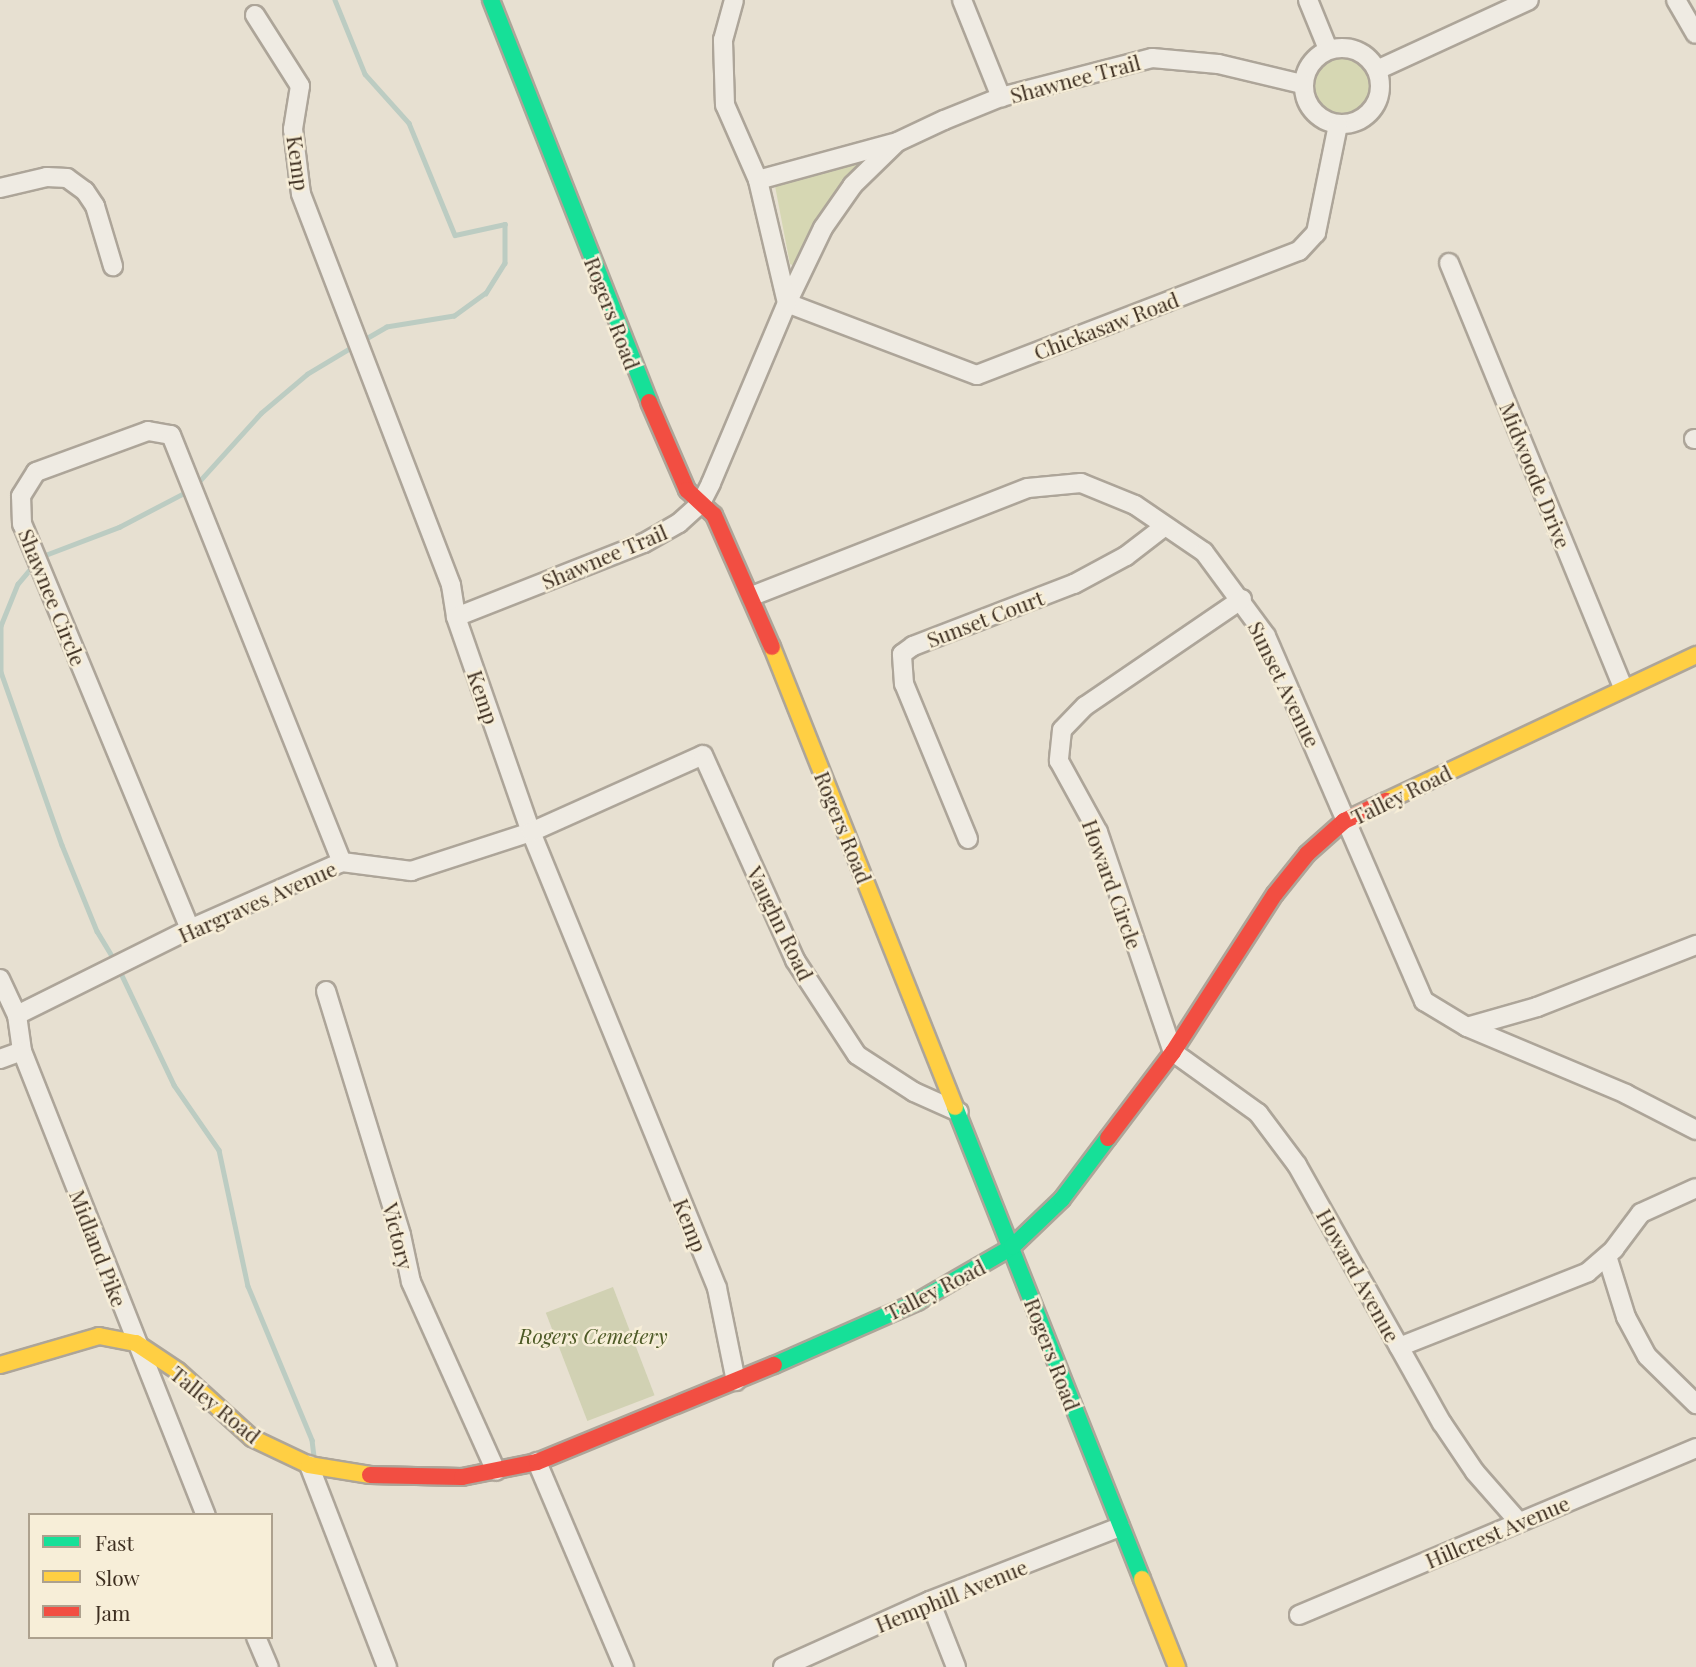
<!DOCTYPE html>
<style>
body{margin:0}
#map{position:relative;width:1696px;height:1667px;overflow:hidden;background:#e7e0d1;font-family:"Playfair Display",serif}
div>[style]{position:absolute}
.green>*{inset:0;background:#d6d7b3}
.round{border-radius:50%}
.cemetery>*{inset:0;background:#d1d1b3;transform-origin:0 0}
.stream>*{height:4.5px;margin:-2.25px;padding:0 2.25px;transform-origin:2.25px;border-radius:2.25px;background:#bcccc2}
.roads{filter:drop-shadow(2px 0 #ada599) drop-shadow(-2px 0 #ada599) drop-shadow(0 2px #ada599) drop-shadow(0 -2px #ada599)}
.street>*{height:18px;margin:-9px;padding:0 9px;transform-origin:9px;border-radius:9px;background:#efebe3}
.street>.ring{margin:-9px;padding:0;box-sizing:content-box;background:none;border:18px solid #efebe3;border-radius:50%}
.fast>*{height:16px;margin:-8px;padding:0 8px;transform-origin:8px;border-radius:8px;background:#16e098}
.slow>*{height:16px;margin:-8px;padding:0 8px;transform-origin:8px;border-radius:8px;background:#ffcf43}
.jam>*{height:16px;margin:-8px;padding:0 8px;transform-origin:8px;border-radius:8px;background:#f24e42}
span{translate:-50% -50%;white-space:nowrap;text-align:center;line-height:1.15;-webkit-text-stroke:5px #f7eed8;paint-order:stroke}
.street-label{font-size:21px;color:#3d2e20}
.park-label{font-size:21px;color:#4d5a26;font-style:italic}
.legend{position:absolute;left:28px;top:1513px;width:245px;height:126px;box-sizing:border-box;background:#f7eed8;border:2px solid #ada18e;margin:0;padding:9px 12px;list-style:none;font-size:21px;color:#3d2e20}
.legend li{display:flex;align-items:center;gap:14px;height:35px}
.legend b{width:35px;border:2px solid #ada18e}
</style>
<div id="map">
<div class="green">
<div class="round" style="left:1313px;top:57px;width:58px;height:58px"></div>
<div style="clip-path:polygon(860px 158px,862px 163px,840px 186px,795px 266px,790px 264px,775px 186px)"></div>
</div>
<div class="cemetery">
<div style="left:613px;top:1287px;width:116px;height:72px;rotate:69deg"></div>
</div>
<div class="stream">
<div style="left:335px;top:0;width:80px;rotate:67.9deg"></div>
<div style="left:365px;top:74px;width:66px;rotate:48.1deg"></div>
<div style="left:409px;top:123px;width:121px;rotate:67.7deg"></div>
<div style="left:455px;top:235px;width:51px;rotate:-12.4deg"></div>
<div style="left:505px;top:224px;width:39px;rotate:90deg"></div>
<div style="left:505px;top:263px;width:36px;rotate:122deg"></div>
<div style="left:486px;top:293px;width:39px;rotate:144deg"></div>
<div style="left:454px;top:316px;width:68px;rotate:170.7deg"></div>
<div style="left:387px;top:327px;width:28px;rotate:150deg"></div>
<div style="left:195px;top:486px;width:98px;rotate:-47.9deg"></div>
<div style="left:261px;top:413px;width:60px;rotate:-40.3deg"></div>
<div style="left:307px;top:374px;width:56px;rotate:-31.1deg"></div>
<div style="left:40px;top:557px;width:85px;rotate:-20.8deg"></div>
<div style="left:119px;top:527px;width:78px;rotate:-27.6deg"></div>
<div style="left:35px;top:564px;width:26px;rotate:130deg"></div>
<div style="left:18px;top:584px;width:45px;rotate:112deg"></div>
<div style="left:1px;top:626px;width:46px;rotate:90deg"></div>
<div style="left:1px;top:672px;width:183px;rotate:70.6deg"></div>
<div style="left:62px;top:845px;width:93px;rotate:67.9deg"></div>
<div style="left:97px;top:931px;width:35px;rotate:59deg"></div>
<div style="left:119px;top:969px;width:128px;rotate:64.6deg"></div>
<div style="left:174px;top:1085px;width:79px;rotate:55.3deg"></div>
<div style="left:219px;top:1150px;width:139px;rotate:78deg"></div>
<div style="left:248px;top:1286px;width:167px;rotate:67.4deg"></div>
<div style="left:312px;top:1440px;width:16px;rotate:83deg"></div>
</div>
<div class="roads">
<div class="street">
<div style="left:962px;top:0;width:105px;rotate:68.1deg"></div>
<div style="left:1308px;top:0;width:53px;rotate:67.8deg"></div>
<div style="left:1676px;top:0;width:39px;rotate:60deg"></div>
<div style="left:255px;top:15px;width:84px;rotate:57.6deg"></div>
<div style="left:300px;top:86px;width:44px;rotate:99.2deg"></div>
<div style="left:293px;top:129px;width:65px;rotate:83deg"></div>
<div style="left:301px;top:194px;width:419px;rotate:69deg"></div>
<div style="left:451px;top:585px;width:32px;rotate:81deg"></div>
<div style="left:456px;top:617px;width:228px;rotate:70.8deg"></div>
<div style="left:531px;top:832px;width:492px;rotate:67.8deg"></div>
<div style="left:717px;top:1288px;width:95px;rotate:78.5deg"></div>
<div class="ring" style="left:1304px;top:48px;width:58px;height:58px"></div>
<div style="left:1377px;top:70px;width:167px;rotate:-24.7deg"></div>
<div style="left:1302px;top:84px;width:86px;rotate:-166.6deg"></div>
<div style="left:1218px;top:64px;width:66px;rotate:-174.8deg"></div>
<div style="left:1152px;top:58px;width:156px;rotate:165.5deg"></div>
<div style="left:1001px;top:97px;width:61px;rotate:158deg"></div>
<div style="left:944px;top:120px;width:52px;rotate:154.9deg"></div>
<div style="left:897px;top:142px;width:62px;rotate:135.7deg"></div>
<div style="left:853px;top:185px;width:52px;rotate:124.9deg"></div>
<div style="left:823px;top:228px;width:83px;rotate:115.6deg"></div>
<div style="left:787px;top:303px;width:203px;rotate:20.8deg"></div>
<div style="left:977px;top:375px;width:345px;rotate:-21.1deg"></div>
<div style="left:1299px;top:251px;width:25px;rotate:-47deg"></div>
<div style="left:1316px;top:233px;width:110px;rotate:-78.5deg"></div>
<div style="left:758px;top:180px;width:140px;rotate:-15.3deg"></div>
<div style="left:0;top:188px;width:48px;rotate:-13.2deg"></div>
<div style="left:47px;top:177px;width:20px;rotate:3deg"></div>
<div style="left:67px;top:178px;width:22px;rotate:36deg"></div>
<div style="left:85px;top:191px;width:18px;rotate:56deg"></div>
<div style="left:95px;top:206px;width:63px;rotate:73.3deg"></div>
<div style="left:1449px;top:263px;width:458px;rotate:67.7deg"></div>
<div style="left:1694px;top:439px;width:2px"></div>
<div style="left:752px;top:596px;width:296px;rotate:-21.4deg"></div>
<div style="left:1028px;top:488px;width:53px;rotate:-5.4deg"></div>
<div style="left:1081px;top:483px;width:58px;rotate:22.2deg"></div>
<div style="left:1135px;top:505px;width:83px;rotate:34.3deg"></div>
<div style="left:1204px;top:552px;width:104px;rotate:53.6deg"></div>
<div style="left:1266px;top:636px;width:398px;rotate:66.6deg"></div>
<div style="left:1424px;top:1001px;width:50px;rotate:31.2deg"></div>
<div style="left:1467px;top:1027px;width:173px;rotate:22.8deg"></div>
<div style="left:1626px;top:1094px;width:79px;rotate:27.2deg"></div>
<div style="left:1242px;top:599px;width:190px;rotate:145.7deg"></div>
<div style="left:1085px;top:706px;width:33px;rotate:134deg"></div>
<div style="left:1062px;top:730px;width:31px;rotate:96deg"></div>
<div style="left:1059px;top:761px;width:81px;rotate:61.2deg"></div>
<div style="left:1098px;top:832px;width:232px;rotate:71.2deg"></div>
<div style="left:1173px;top:1052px;width:105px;rotate:35.7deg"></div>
<div style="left:1258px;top:1113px;width:65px;rotate:53.1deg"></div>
<div style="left:1297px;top:1165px;width:296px;rotate:60.7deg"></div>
<div style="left:1442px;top:1423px;width:59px;rotate:56deg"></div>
<div style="left:1475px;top:1472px;width:67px;rotate:48.7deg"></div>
<div style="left:456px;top:617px;width:202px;rotate:-21.5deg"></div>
<div style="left:644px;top:543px;width:40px;rotate:-29.7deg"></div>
<div style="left:679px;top:523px;width:30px;rotate:-42deg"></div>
<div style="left:701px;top:503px;width:22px;rotate:-63deg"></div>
<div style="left:711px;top:483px;width:195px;rotate:-67.1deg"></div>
<div style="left:787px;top:303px;width:126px;rotate:-103.3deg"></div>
<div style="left:758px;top:180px;width:82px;rotate:-113.7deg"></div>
<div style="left:725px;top:105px;width:65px;rotate:-91.8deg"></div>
<div style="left:723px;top:40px;width:41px;rotate:-74.6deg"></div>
<div style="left:968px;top:839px;width:168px;rotate:-112.4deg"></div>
<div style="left:904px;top:684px;width:30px;rotate:-94deg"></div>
<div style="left:902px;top:654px;width:14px;rotate:-36deg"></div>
<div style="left:913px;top:646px;width:173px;rotate:-21.1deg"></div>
<div style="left:1074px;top:584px;width:59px;rotate:-28.3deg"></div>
<div style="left:1126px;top:556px;width:49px;rotate:-37.6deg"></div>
<div style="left:190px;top:929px;width:438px;rotate:-112.5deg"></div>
<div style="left:22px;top:524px;width:28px;rotate:-92deg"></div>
<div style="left:21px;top:496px;width:28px;rotate:-58deg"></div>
<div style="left:36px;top:472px;width:119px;rotate:-20.1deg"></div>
<div style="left:148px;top:431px;width:23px;rotate:10deg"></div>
<div style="left:171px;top:435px;width:460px;rotate:68.2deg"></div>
<div style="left:0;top:979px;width:40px;rotate:65deg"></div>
<div style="left:17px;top:1015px;width:36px;rotate:82deg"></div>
<div style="left:22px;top:1051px;width:499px;rotate:68.4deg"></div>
<div style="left:326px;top:991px;width:255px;rotate:72.9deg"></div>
<div style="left:401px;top:1235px;width:48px;rotate:78deg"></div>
<div style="left:411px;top:1282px;width:207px;rotate:65.8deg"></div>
<div style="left:17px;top:1015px;width:193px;rotate:-26.4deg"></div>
<div style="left:190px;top:929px;width:166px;rotate:-23.8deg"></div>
<div style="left:342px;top:862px;width:70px;rotate:7.4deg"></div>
<div style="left:411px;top:871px;width:126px;rotate:-18deg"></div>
<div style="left:531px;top:832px;width:188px;rotate:-24.1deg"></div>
<div style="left:703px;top:755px;width:225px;rotate:65.8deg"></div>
<div style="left:795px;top:960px;width:113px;rotate:56.9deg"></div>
<div style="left:857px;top:1055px;width:68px;rotate:33deg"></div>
<div style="left:914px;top:1092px;width:49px;rotate:24deg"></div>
<div style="left:1467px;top:1027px;width:73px;rotate:-15.9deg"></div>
<div style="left:1537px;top:1007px;width:171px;rotate:-21.3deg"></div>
<div style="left:0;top:1059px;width:23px;rotate:-20deg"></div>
<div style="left:1607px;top:1256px;width:64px;rotate:72.7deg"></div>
<div style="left:1626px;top:1317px;width:44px;rotate:61.7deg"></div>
<div style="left:1647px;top:1356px;width:69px;rotate:44.4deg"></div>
<div style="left:1399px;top:1347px;width:203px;rotate:-21.6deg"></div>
<div style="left:1588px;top:1272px;width:35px;rotate:-41deg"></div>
<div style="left:1614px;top:1249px;width:45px;rotate:-53.1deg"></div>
<div style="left:1641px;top:1213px;width:60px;rotate:-24.4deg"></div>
<div style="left:537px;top:1462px;width:223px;rotate:67deg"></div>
<div style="left:309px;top:1465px;width:217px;rotate:68.9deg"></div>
<div style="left:930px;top:1601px;width:71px;rotate:68.5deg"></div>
<div style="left:1299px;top:1615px;width:431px;rotate:-22.8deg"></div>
<div style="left:256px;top:1637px;width:33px;rotate:67deg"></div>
<div style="left:783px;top:1667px;width:161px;rotate:-24.2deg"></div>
<div style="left:930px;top:1601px;width:204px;rotate:-21.3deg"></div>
</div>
<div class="fast">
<div style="left:491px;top:0;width:432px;rotate:68.5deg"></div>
<div style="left:955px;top:1107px;width:508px;rotate:68.39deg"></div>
<div style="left:774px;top:1365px;width:156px;rotate:-23.8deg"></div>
<div style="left:917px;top:1302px;width:110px;rotate:-30.1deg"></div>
<div style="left:1012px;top:1247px;width:69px;rotate:-43.8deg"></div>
<div style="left:1062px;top:1199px;width:76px;rotate:-53deg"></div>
</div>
<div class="slow">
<div style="left:772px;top:647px;width:495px;rotate:68.3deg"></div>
<div style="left:1386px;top:801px;width:343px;rotate:-25.2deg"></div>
<div style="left:0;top:1365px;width:103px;rotate:-16.3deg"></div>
<div style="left:99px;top:1336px;width:38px;rotate:11deg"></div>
<div style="left:136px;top:1343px;width:50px;rotate:33.7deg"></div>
<div style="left:178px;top:1371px;width:100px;rotate:42.2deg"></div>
<div style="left:252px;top:1438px;width:63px;rotate:25.3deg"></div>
<div style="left:309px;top:1465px;width:62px;rotate:9.3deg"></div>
<div style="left:1142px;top:1579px;width:95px;rotate:68.3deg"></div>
</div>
<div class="jam">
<div style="left:649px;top:402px;width:96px;rotate:66.6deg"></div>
<div style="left:687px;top:490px;width:37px;rotate:43deg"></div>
<div style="left:714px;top:515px;width:144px;rotate:66.3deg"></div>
<div style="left:1108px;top:1138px;width:108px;rotate:-52.9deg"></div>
<div style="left:1173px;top:1052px;width:188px;rotate:-57.2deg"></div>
<div style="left:1275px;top:894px;width:51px;rotate:-51.3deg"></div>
<div style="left:1307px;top:854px;width:50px;rotate:-41.7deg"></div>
<div style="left:1344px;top:821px;width:47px;rotate:-25.5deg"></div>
<div style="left:370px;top:1475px;width:92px;rotate:1.2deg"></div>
<div style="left:462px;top:1477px;width:76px;rotate:-11.3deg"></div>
<div style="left:537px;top:1462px;width:256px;rotate:-22.3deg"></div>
</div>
</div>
<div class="street-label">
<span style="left:1075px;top:78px;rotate:-15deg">Shawnee Trail</span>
<span style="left:299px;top:163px;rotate:82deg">Kemp</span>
<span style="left:613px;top:313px;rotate:69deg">Rogers Road</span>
<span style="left:1106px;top:325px;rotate:-21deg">Chickasaw Road</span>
<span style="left:1536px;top:475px;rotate:68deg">Midwoode Drive</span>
<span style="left:604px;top:556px;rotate:-23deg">Shawnee Trail</span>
<span style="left:53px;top:597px;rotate:68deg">Shawnee Circle</span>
<span style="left:985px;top:618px;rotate:-21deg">Sunset Court</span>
<span style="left:1285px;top:684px;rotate:64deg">Sunset Avenue</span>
<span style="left:484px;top:697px;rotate:71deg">Kemp</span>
<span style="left:1401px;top:794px;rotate:-26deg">Talley Road</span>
<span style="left:844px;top:827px;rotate:68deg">Rogers Road</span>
<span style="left:1113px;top:884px;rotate:70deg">Howard Circle</span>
<span style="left:257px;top:901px;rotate:-24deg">Hargraves Avenue</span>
<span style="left:781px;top:923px;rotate:64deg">Vaughn Road</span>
<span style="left:691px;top:1225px;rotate:68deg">Kemp</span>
<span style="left:399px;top:1236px;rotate:76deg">Victory</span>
<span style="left:99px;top:1248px;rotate:69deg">Midland Pike</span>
<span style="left:1359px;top:1275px;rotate:61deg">Howard Avenue</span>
<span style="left:935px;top:1289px;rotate:-27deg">Talley Road</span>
<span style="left:1053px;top:1354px;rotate:69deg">Rogers Road</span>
<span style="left:216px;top:1404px;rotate:39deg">Talley Road</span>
<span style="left:1497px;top:1531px;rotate:-23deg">Hillcrest Avenue</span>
<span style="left:951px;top:1595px;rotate:-22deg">Hemphill Avenue</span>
</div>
<div class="park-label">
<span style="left:593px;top:1335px">Rogers Cemetery</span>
</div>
<ul class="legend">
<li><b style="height:9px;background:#16e098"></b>Fast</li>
<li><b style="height:9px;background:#ffcf43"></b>Slow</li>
<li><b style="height:9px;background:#f24e42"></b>Jam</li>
</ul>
</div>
